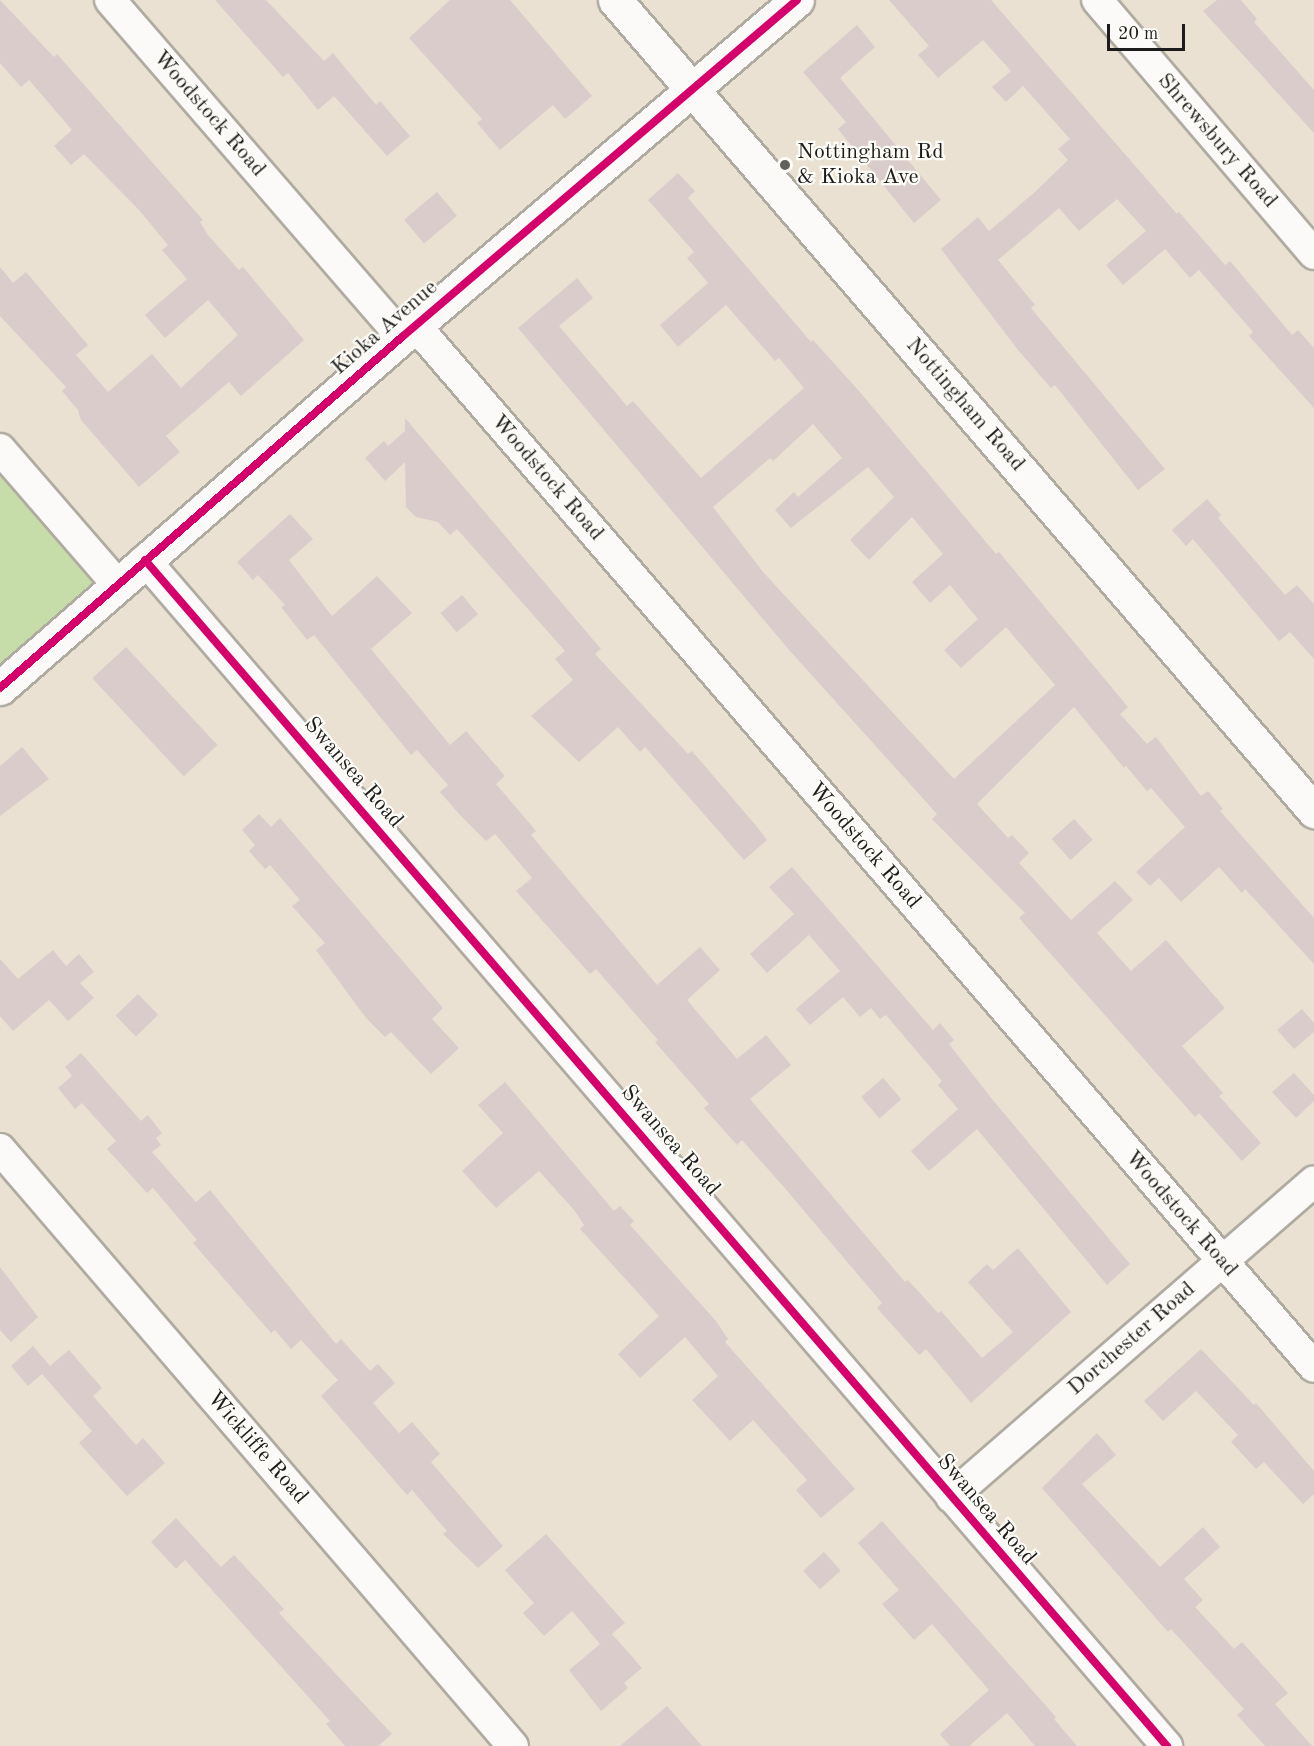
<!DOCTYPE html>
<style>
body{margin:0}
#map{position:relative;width:1314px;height:1746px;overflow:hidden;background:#eae1d2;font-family:"Old Standard TT",serif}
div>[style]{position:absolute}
.green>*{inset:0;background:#c6ddaa}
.building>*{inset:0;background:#dacccb;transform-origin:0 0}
.roads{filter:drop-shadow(2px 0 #b0aba1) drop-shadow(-2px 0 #b0aba1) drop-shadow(0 2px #b0aba1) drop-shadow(0 -2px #b0aba1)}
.minor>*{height:30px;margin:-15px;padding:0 15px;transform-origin:15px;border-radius:15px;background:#fcfaf8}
.tertiary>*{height:33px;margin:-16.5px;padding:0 16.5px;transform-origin:16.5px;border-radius:16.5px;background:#fcfaf8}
.cycleway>*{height:8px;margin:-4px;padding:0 4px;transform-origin:4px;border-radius:4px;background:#d6006c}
.dots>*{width:16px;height:16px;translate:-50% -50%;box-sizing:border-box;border:3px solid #fdfcf7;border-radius:50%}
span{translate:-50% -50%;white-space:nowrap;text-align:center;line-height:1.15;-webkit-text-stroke:4.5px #fdfcf7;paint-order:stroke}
.street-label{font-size:22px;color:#1c1c1c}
.poi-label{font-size:22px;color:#1c1c1c}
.left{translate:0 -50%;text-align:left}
.scale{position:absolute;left:1107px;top:24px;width:78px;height:27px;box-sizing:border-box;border:3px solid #1c1c1c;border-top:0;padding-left:8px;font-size:18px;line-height:21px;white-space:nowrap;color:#1c1c1c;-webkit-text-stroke:4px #fdfcf7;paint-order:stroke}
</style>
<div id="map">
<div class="green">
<div style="clip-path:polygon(0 449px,117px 584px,0 688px)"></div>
</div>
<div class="building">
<div style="clip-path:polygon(0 0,54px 57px,57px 54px,203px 220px,200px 222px,208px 235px,239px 270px,243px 267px,304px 340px,241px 396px,229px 382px,166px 436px,180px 452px,139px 487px,81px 420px,78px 410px,62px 391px,66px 387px,0 316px,0 267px,13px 283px,26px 272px,88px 345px,76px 355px,108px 392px,152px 354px,181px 388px,238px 335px,208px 300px,165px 338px,145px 315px,187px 279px,162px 250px,168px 245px,139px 210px,84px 154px,71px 165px,54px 146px,72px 130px,29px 80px,21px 87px,0 63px)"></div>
<div style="clip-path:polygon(215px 0,266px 0,324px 61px,333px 53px,376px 105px,380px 101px,410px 136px,387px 156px,334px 96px,318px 110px,288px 73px,283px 77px)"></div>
<div style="clip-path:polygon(450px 0,510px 0,592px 96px,565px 119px,553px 105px,500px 150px,477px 123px,482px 119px,409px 38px)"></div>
<div style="clip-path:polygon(889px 0,991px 0,1177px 214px,1179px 212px,1225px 265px,1230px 261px,1292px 335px,1298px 330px,1314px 348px,1314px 408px,1249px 336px,1253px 332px,1199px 270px,1190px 278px,1165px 249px,1123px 285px,1106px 265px,1146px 231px,1117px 199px,1079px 231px,1059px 208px,998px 260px,1035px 305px,1031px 308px,1165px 469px,1138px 490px,1055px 385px,1051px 388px,1018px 350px,941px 249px,978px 217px,989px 231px,1035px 192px,1068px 160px,1058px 149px,1070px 139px,1023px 86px,1006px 102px,992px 87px,1011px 71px,983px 40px,938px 78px,918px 55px,929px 46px)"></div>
<div style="clip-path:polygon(1217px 0,1241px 0,1257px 19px,1254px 22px,1314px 90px,1314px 133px,1203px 11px)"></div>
<div style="clip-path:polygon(857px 25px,875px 47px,840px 78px,941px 200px,914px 223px,838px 129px,846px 122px,803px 72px)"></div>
<div style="clip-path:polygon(evenodd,678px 173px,695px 191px,688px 198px,811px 342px,813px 340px,859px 391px,996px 554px,999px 552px,1128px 707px,1120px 714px,1147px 744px,1156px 737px,1201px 796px,1208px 791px,1223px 809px,1220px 811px,1314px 918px,1314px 964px,1245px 889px,1242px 893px,1219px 867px,1181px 902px,1159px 878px,1150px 886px,1136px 872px,1185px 827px,1151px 788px,1147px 791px,1126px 766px,1124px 768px,1074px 707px,977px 804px,1008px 838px,1012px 835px,1029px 853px,1019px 863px,1071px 920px,1115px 881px,1133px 900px,1097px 933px,1131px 971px,1166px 940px,1225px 1008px,1182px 1046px,1223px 1093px,1219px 1096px,1261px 1143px,1242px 1161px,1199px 1113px,1195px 1117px,1019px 918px,1025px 913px,932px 819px,937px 814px,790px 651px,518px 328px,577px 278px,593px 298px,559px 326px,627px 406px,633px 401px,701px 478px,804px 388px,779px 358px,775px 361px,726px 305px,678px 347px,660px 325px,708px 283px,687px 258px,694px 252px,648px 200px,678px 173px,813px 424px,842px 458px,798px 497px,794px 492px,775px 510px,791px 528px,868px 467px,894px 497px,850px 540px,869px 560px,912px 517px,943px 554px,912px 582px,930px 603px,950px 585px,978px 619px,944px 650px,961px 668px,1006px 627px,1055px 685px,954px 779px,763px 572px,713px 507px,770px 458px,773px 461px,813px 424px)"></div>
<div style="left:437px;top:192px;width:31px;height:43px;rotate:50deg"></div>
<div style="clip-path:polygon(405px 418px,601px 649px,595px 654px,688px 754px,692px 751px,758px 828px,767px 840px,744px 860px,645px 747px,640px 752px,618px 727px,579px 762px,531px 716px,573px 680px,555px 659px,565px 651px,457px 529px,450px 535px,438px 522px,416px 517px,406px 507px,405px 462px,385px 481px,365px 458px,384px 441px,388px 446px,405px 431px)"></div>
<div style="clip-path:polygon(1207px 499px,1221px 515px,1218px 518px,1285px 595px,1297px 585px,1314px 604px,1314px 659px,1290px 632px,1279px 641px,1193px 539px,1186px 546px,1172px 530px)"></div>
<div style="clip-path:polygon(290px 514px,313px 539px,289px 560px,332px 616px,377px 576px,412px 613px,371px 649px,450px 745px,466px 731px,505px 776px,496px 784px,536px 831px,531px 835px,657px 985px,700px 947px,720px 970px,687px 1000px,737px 1059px,766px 1035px,791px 1065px,750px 1099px,905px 1282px,908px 1280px,938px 1313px,941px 1311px,982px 1358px,1013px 1332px,968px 1282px,987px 1264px,993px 1270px,1018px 1248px,1071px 1312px,971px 1403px,926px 1349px,919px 1355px,877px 1308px,882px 1303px,783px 1186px,742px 1140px,737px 1145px,704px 1108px,709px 1104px,655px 1042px,658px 1040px,596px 969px,590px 974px,516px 891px,532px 878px,495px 834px,486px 841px,460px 815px,440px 792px,448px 785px,417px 750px,411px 755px,314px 635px,307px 640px,281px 607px,285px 605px,258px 575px,253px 580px,237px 562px)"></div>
<div style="left:462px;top:595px;width:25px;height:28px;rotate:50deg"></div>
<div style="left:126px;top:647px;width:134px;height:46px;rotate:47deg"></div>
<div style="clip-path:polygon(22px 747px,49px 779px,0 816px,0 766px)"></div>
<div style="clip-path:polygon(259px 814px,271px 827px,280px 818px,443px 1008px,432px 1019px,459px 1048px,431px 1074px,391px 1032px,385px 1037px,366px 1018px,316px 950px,325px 943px,292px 906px,300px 900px,270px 865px,265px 869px,249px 851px,255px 845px,242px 830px)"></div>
<div style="left:1074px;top:819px;width:28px;height:30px;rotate:48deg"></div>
<div style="clip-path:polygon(792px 867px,933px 1030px,940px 1023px,954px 1040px,949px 1044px,992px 1099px,1130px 1264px,1107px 1285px,977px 1129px,929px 1171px,911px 1151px,958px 1109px,938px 1085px,942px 1081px,886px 1015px,880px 1019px,871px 1008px,860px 1017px,843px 997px,810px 1025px,796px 1009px,840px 971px,809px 935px,767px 973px,750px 954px,794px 914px,769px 887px)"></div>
<div style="clip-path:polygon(53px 950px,66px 966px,79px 954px,94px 972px,80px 983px,94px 998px,68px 1021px,49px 1000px,13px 1031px,0 1016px,0 959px,18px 979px)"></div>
<div style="left:138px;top:994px;width:29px;height:31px;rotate:46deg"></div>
<div style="clip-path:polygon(1302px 1009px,1314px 1023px,1314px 1032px,1294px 1049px,1277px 1030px)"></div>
<div style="clip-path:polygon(81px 1053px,141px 1121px,148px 1115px,162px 1133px,156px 1138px,161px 1145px,152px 1152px,196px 1202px,210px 1190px,336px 1344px,341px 1339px,370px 1371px,378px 1364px,395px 1383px,373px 1403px,399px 1433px,412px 1422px,440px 1454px,431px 1462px,503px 1546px,478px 1568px,443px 1534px,447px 1531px,412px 1490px,407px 1495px,321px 1396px,338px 1380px,301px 1340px,291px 1349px,275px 1330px,271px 1333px,193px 1243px,197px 1240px,153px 1188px,147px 1193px,107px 1149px,116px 1141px,82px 1103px,75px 1109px,58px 1088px,72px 1076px,65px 1067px)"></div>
<div style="clip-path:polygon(1294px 1073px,1314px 1095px,1314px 1101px,1296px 1118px,1272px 1092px)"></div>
<div style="left:883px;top:1078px;width:28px;height:29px;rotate:49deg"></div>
<div style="clip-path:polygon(505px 1082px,614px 1211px,620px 1206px,634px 1221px,630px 1225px,716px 1321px,728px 1339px,725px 1342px,855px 1489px,821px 1518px,796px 1490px,807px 1480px,753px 1420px,730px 1441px,692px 1400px,718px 1376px,685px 1337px,640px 1378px,618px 1354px,659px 1316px,580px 1229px,584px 1225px,574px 1210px,539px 1171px,496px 1208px,462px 1171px,503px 1133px,478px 1105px)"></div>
<div style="clip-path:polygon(0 1267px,38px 1317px,11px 1342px,0 1330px)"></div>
<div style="clip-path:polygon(33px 1346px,50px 1366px,69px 1350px,102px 1388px,93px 1396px,136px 1445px,143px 1438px,165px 1463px,127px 1496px,79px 1443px,92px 1431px,42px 1374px,28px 1386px,11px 1366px)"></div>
<div style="clip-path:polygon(1201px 1349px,1254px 1405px,1256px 1403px,1314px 1471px,1314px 1494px,1303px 1504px,1264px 1462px,1256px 1469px,1231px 1442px,1238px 1435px,1196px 1391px,1163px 1421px,1144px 1401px)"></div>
<div style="clip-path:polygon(1097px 1433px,1116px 1455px,1082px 1484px,1160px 1567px,1203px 1527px,1220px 1547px,1184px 1579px,1203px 1600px,1195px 1607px,1234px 1649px,1242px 1642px,1288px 1693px,1275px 1704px,1312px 1746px,1265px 1746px,1237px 1715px,1244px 1709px,1171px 1629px,1168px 1632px,1042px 1488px)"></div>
<div style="clip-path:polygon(176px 1518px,221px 1567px,234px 1555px,284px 1609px,279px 1613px,392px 1734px,378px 1746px,345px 1746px,326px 1724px,330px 1721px,185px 1560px,176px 1569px,151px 1542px)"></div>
<div style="clip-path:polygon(882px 1521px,1056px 1717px,1054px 1719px,1077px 1746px,1035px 1746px,1007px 1713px,969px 1746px,950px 1746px,940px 1734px,989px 1690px,932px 1624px,914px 1640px,882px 1604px,899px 1590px,858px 1543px)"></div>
<div style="clip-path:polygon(546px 1534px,625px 1623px,600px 1644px,572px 1611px,544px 1636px,523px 1613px,534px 1603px,505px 1570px)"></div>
<div style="left:824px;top:1552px;width:25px;height:28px;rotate:48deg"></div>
<div style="clip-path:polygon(612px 1634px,642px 1668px,624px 1683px,628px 1688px,601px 1711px,569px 1670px)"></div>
<div style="clip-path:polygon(667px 1706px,702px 1746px,620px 1746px,646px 1724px)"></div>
</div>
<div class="roads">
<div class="minor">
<div style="left:110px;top:0;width:446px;rotate:49.1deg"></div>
<div style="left:1097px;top:0;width:334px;rotate:49.5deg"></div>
<div style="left:415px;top:325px;width:1376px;rotate:49.21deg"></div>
<div style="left:0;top:449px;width:179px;rotate:49.1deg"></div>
<div style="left:145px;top:560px;width:1566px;rotate:49.25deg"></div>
<div style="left:0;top:1149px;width:787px;rotate:49.33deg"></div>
<div style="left:951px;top:1497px;width:481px;rotate:-41deg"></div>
</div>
<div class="tertiary">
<div style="left:615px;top:0;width:1071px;rotate:49.24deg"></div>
<div style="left:0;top:688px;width:534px;rotate:-41.13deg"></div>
<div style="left:402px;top:337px;width:519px;rotate:-40.47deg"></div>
</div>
</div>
<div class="cycleway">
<div style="left:145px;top:560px;width:1566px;rotate:49.25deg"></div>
<div style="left:0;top:688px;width:534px;rotate:-41.13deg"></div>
<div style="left:402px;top:337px;width:519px;rotate:-40.47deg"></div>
</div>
<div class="dots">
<div style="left:785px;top:165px;background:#64615c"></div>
</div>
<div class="street-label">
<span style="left:209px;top:114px;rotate:49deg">Woodstock Road</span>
<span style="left:1217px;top:141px;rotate:49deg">Shrewsbury Road</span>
<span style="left:385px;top:328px;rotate:-41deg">Kioka Avenue</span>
<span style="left:965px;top:405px;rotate:49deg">Nottingham Road</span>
<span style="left:547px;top:478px;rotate:49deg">Woodstock Road</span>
<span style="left:353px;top:773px;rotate:49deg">Swansea Road</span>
<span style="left:864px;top:846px;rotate:49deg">Woodstock Road</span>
<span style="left:670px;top:1141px;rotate:49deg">Swansea Road</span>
<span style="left:1181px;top:1214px;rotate:49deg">Woodstock Road</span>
<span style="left:1132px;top:1339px;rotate:-41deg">Dorchester Road</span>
<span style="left:257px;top:1448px;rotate:49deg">Wickliffe Road</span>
<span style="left:986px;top:1510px;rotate:49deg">Swansea Road</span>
</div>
<div class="poi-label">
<span class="left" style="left:797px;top:165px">Nottingham Rd<br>&amp; Kioka Ave</span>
</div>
<div class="scale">20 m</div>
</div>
